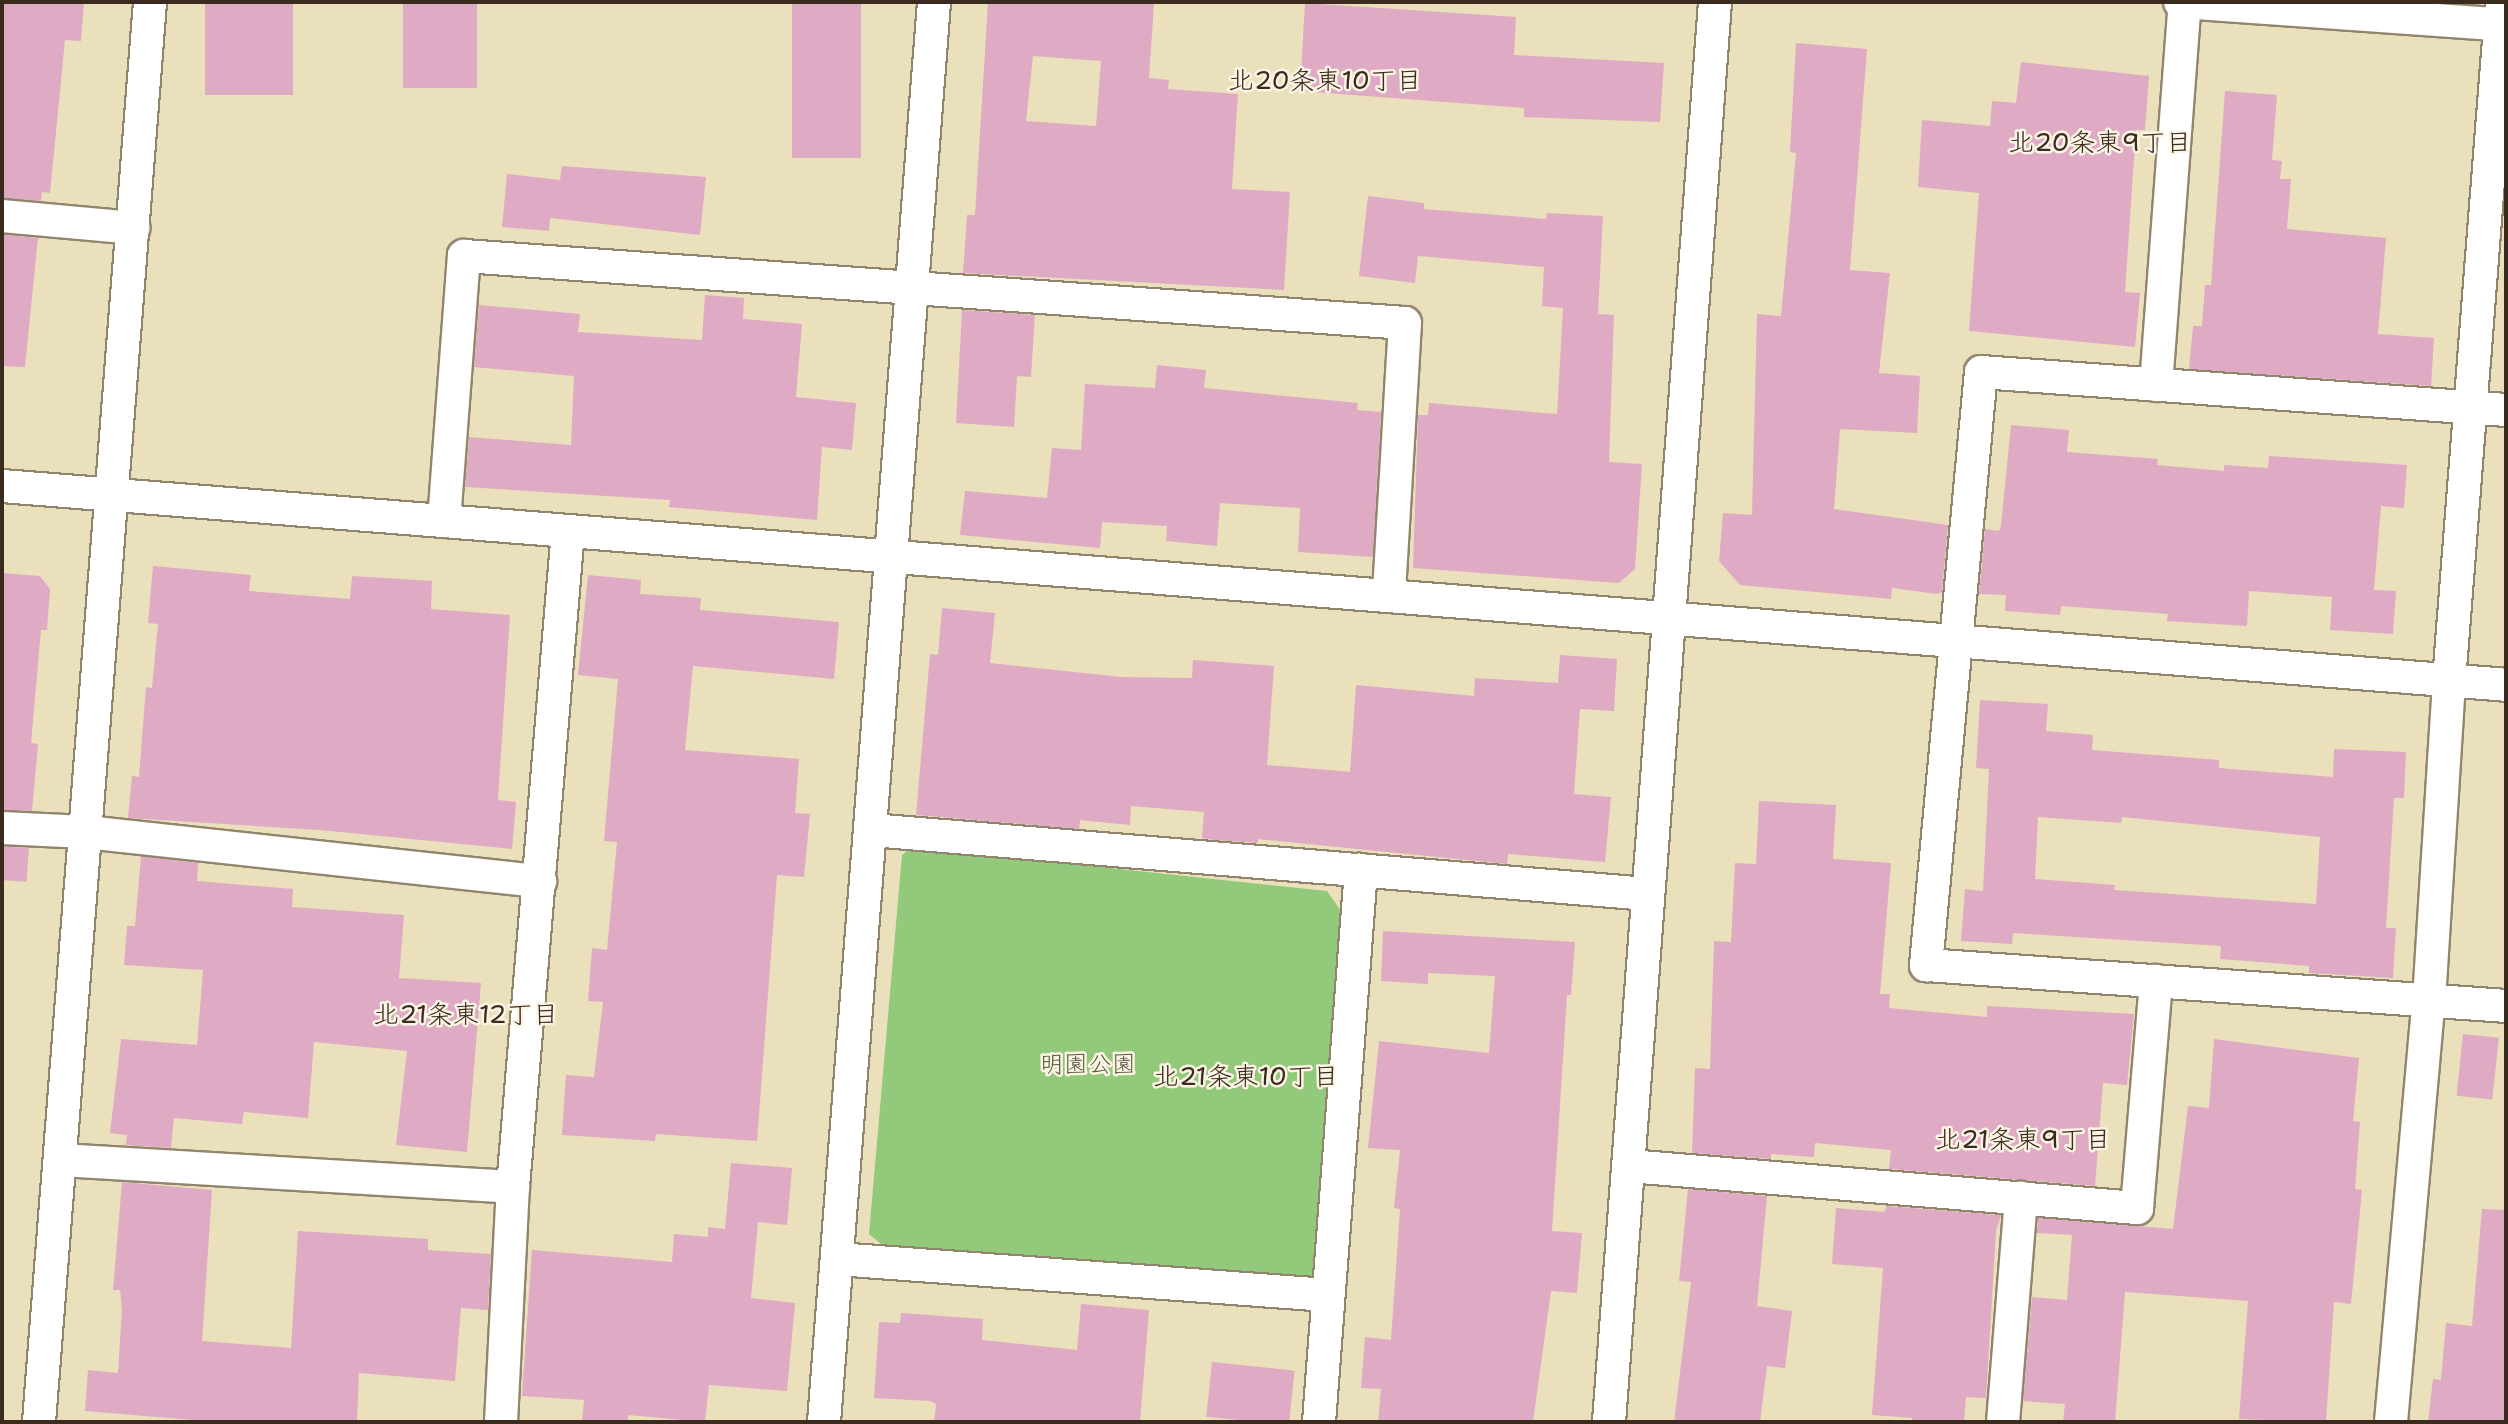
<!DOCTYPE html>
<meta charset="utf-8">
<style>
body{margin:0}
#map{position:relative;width:2508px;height:1424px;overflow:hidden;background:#eae0bc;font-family:"Shantell Sans","Klee One",sans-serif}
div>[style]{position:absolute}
.green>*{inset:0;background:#93c97b}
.building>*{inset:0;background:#dfaac4;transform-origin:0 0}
.roads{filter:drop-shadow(2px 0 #92856d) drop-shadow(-2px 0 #92856d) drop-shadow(0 2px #92856d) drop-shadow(0 -2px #92856d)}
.minor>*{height:32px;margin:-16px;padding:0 16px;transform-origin:16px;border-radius:16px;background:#fff}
span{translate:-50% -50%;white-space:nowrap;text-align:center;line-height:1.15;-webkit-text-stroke:5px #fcf5e5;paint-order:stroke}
.park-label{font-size:24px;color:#555a3a}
.neighbourhood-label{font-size:26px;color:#3b2a1e}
.frame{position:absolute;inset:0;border:4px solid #3b2a1e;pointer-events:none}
</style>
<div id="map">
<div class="green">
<div style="clip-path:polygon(913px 847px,1327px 891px,1341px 911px,1317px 1273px,1306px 1282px,886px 1248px,869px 1234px,902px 855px)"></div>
</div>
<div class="building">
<div style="clip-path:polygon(2px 2px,84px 2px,81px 41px,65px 40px,50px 193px,42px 192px,41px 201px,2px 198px)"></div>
<div style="left:205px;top:2px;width:88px;height:93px"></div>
<div style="left:403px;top:2px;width:74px;height:86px"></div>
<div style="left:792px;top:2px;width:69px;height:156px"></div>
<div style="clip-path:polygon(evenodd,988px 2px,1154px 4px,1149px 78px,1169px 80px,1168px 89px,1238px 94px,1232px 189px,1290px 192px,1284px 290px,963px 273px,967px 215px,975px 215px,988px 2px,1033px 56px,1101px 61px,1096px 126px,1026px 121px,1033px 56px)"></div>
<div style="clip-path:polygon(1305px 3px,1516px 17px,1514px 55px,1664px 63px,1660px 122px,1524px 117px,1524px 108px,1300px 91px)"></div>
<div style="clip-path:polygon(1796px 43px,1867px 49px,1850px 270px,1890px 273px,1879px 373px,1920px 376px,1917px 433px,1840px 429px,1834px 509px,1948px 525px,1942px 592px,1937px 594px,1892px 588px,1891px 599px,1740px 585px,1719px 561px,1723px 513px,1752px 515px,1757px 314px,1781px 316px,1796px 153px,1790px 152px)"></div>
<div style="clip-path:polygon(2021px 62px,2149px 76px,2145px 130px,2136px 130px,2125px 292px,2140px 293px,2135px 347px,1969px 331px,1979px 193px,1918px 187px,1922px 120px,1990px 126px,1992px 101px,2016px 103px)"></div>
<div style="clip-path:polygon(2225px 91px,2277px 95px,2272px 160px,2282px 161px,2280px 179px,2291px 179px,2287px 229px,2386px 238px,2378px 334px,2434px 338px,2431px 386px,2189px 369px,2193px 326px,2202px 326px,2205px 285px,2211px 285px)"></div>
<div style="clip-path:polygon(562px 166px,706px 177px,700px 235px,550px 218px,549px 231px,502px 227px,507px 174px,560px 180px)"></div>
<div style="clip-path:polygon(1368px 196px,1424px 203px,1424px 209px,1546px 219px,1547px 213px,1603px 216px,1598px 314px,1614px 315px,1609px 462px,1642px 464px,1635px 569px,1619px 583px,1413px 568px,1418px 415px,1428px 415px,1429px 403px,1557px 414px,1563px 308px,1542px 306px,1544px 267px,1418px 256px,1415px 283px,1359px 276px)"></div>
<div style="clip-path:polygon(2px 234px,38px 238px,25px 367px,2px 366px)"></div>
<div style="clip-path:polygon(705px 295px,744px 298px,743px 319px,802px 324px,796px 397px,856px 403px,852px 450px,822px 447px,817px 520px,669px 507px,670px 500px,465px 487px,469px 437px,571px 445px,574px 376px,474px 367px,479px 305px,580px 314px,578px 332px,702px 340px)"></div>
<div style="clip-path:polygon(962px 310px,1035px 315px,1031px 377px,1017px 376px,1014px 427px,956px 423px)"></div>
<div style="clip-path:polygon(1157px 365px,1206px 370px,1204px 388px,1358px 403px,1357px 410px,1381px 412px,1373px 557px,1298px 552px,1300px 508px,1220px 503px,1217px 546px,1166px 541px,1167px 526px,1102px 522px,1100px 548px,960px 535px,965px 491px,1047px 498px,1052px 448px,1081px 450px,1085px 384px,1155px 388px)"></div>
<div style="clip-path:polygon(2011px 425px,2069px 430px,2067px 452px,2158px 459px,2157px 465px,2224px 471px,2224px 465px,2268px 468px,2269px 456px,2407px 465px,2404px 508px,2381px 506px,2374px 590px,2396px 591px,2393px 634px,2330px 630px,2332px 597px,2249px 591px,2247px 626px,2167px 621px,2168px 614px,2061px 606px,2060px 615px,2005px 611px,2006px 595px,1979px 594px,1985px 529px,1999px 531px,2001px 526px)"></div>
<div style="clip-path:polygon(153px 566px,251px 575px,249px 591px,350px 599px,352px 576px,432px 581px,431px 609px,510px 615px,498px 800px,516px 802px,512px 849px,320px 830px,128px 818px,132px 776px,139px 777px,146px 687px,152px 688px,158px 624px,148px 623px)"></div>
<div style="clip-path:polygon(2px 573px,40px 576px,50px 589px,47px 630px,41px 630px,31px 743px,38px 744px,32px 811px,2px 810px)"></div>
<div style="clip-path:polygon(588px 575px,641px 580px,640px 594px,701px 598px,700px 610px,839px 622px,834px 679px,693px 666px,685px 750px,799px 759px,795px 813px,810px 814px,804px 877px,777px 875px,757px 1141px,656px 1134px,655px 1141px,562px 1135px,566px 1075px,594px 1077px,603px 1002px,588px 1001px,592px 948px,607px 950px,617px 842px,604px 841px,618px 679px,578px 675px)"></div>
<div style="clip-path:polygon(942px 608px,995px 613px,990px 663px,1121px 677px,1192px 678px,1193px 660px,1274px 666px,1267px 765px,1341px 771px,1350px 772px,1356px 685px,1474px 696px,1475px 678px,1558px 683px,1560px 655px,1617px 659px,1614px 711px,1580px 709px,1574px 794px,1611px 797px,1605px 862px,1508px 854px,1507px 864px,1258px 839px,1258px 843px,1214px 840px,1202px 838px,1204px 812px,1131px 806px,1130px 825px,1080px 820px,1079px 829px,916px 815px,930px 654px,938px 655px)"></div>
<div style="clip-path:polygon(evenodd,1980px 700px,2048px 704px,2046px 731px,2093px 735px,2092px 750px,2219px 760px,2219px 768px,2333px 777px,2334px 749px,2406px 752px,2404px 798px,2394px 798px,2386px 928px,2396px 928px,2393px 978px,2309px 973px,2309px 966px,2220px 959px,2221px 946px,2013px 933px,2012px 944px,1961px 941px,1965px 889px,1983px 891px,1989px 769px,1976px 768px,1980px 700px,2038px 817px,2121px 823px,2122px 817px,2320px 837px,2316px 904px,2114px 890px,2115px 885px,2035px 879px,2038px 817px)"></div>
<div style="clip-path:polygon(1759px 801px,1836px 805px,1833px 859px,1891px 863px,1880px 994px,1890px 994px,1889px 1008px,1987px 1017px,1987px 1006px,2134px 1014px,2127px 1085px,2103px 1083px,2095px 1186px,1889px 1169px,1891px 1150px,1815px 1143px,1814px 1157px,1771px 1154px,1771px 1159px,1692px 1153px,1695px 1068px,1710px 1069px,1714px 941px,1731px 942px,1735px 863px,1756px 864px)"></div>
<div style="left:2px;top:846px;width:27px;height:34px;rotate:4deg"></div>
<div style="clip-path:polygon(141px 856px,198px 863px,197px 881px,293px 889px,292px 907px,404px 915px,399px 978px,481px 983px,467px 1152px,396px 1145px,407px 1051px,314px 1042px,308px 1118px,244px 1112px,242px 1124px,174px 1118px,171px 1148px,126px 1145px,127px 1135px,110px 1133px,121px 1039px,197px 1045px,203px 970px,124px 965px,127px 926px,135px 926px)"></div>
<div style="clip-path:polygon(1383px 931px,1575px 942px,1571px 995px,1567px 995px,1552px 1231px,1582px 1233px,1577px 1293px,1551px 1291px,1533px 1422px,1378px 1422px,1381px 1389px,1361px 1388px,1365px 1337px,1391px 1340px,1400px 1209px,1394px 1208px,1400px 1150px,1368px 1148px,1379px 1041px,1489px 1053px,1495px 976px,1428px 973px,1428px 984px,1381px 981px)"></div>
<div style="left:2463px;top:1034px;width:36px;height:62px;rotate:6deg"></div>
<div style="clip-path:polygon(2214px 1039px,2359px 1058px,2353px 1121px,2360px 1122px,2355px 1189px,2362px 1190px,2351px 1304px,2334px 1302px,2326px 1422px,2239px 1419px,2248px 1301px,2125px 1292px,2115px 1422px,2063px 1422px,2065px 1404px,2023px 1401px,2032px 1297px,2067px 1300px,2072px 1235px,2037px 1233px,2038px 1218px,2173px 1229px,2188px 1106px,2209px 1108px)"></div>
<div style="clip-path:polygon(731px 1163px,792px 1168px,787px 1225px,758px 1222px,751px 1298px,795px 1303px,787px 1391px,709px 1385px,705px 1422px,628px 1415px,628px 1422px,582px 1422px,584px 1400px,522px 1396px,532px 1250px,672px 1262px,674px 1234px,708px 1237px,708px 1227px,725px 1229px)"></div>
<div style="clip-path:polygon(122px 1182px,212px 1190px,202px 1341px,291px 1348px,298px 1231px,428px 1239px,428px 1250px,491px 1254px,488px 1310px,461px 1308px,455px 1381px,359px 1373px,357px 1422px,217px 1422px,85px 1411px,88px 1370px,118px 1373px,122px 1310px,120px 1290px,113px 1290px)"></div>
<div style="clip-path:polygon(1688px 1189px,1767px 1196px,1757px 1306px,1792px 1311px,1785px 1368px,1767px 1366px,1760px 1422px,1674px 1422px,1691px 1282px,1679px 1281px)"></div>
<div style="clip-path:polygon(1886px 1206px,2001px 1215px,1996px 1231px,1986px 1398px,1966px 1397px,1964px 1422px,1912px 1422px,1912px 1418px,1872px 1415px,1883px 1268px,1832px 1264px,1836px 1208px,1885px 1212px)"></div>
<div style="clip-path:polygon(2482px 1209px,2506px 1210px,2506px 1422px,2428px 1422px,2433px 1379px,2441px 1380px,2446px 1323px,2472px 1326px)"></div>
<div style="clip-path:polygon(1081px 1304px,1149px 1310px,1140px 1422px,934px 1422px,936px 1404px,930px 1401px,874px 1398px,879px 1322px,900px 1323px,901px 1313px,983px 1319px,982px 1340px,1077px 1350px)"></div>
<div style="left:1212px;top:1362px;width:83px;height:55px;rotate:6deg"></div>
</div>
<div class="roads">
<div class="minor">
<div style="left:2180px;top:2px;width:327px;rotate:4deg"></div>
<div style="left:2px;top:216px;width:132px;rotate:5.2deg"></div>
<div style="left:2156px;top:385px;width:384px;rotate:-85.7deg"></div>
<div style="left:2506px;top:410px;width:526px;rotate:-175.86deg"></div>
<div style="left:1981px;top:372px;width:596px;rotate:95.3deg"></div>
<div style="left:1926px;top:965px;width:581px;rotate:4.04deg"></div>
<div style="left:2px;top:486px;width:2512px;rotate:4.54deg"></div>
<div style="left:444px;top:521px;width:266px;rotate:-85.7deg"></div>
<div style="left:464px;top:256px;width:943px;rotate:4.07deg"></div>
<div style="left:1405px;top:323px;width:272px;rotate:93.4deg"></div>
<div style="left:2px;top:828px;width:84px;rotate:2.7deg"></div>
<div style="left:86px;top:832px;width:457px;rotate:6.2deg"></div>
<div style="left:871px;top:830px;width:780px;rotate:4.71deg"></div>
<div style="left:60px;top:1160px;width:454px;rotate:3.4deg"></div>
<div style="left:1629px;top:1166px;width:510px;rotate:4.73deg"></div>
<div style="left:2137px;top:1208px;width:228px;rotate:-85.2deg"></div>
<div style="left:837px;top:1259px;width:492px;rotate:4.2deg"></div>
<div style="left:39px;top:1422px;width:1424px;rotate:-85.53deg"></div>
<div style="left:501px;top:1422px;width:235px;rotate:-87.1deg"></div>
<div style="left:513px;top:1187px;width:658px;rotate:-85.21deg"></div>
<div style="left:824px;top:1422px;width:1424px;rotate:-85.57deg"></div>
<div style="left:1319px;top:1422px;width:554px;rotate:-85.65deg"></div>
<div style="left:1609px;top:1422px;width:1424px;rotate:-85.73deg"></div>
<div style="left:2003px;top:1422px;width:225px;rotate:-85.4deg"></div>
<div style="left:2391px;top:1422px;width:424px;rotate:-84.9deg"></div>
<div style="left:2429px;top:1000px;width:320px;rotate:-86.4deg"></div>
<div style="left:2449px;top:681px;width:681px;rotate:-85.54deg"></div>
</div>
</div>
<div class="park-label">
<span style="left:1088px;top:1065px">明園公園</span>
</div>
<div class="neighbourhood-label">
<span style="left:1325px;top:80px">北20条東10丁目</span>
<span style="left:2100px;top:142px">北20条東9丁目</span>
<span style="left:466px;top:1014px">北21条東12丁目</span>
<span style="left:1246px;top:1076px">北21条東10丁目</span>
<span style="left:2023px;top:1139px">北21条東9丁目</span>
</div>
<div class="frame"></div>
</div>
